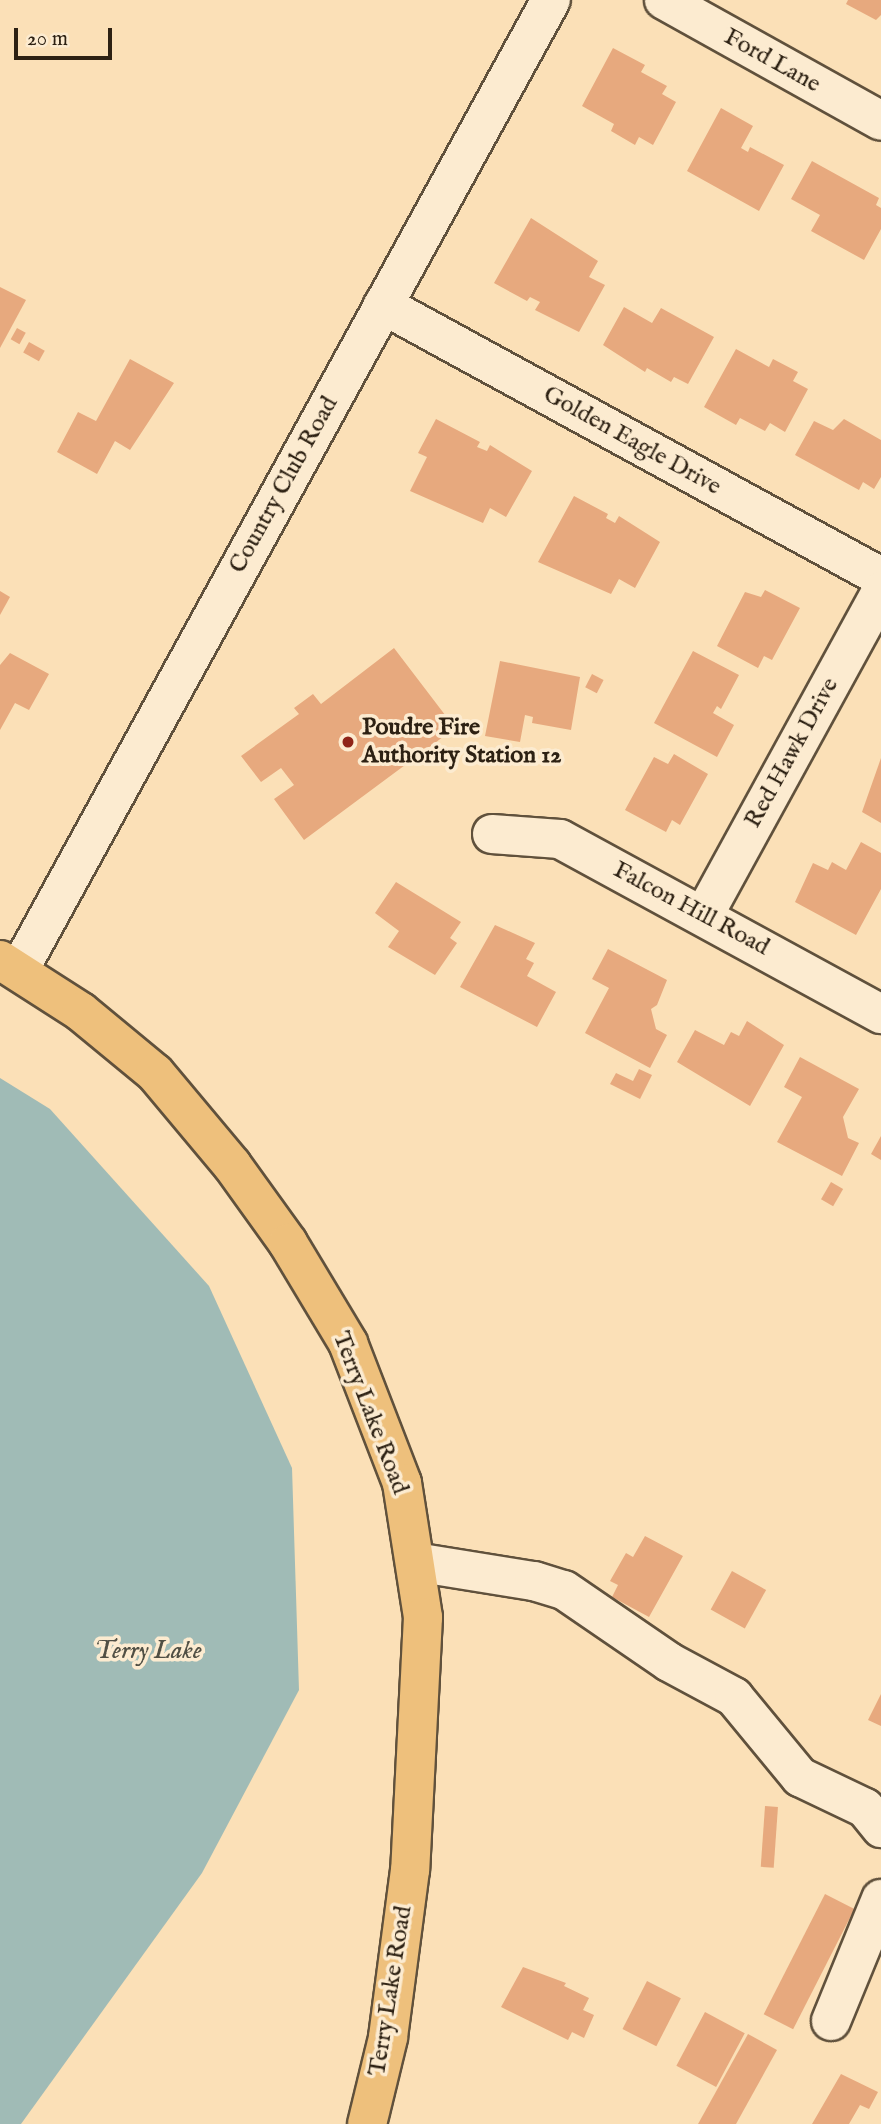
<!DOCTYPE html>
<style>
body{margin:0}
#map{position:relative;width:881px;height:2124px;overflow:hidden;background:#fbe0b7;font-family:"IM FELL English",serif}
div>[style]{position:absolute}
.water>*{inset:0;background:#a0bbb6}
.building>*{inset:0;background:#e7a97e;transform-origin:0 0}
.roads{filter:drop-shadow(2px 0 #60513c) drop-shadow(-2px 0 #60513c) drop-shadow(0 2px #60513c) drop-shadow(0 -2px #60513c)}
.minor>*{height:38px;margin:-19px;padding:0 19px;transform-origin:19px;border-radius:19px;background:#fcebd0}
.major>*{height:38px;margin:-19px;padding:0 19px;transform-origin:19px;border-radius:19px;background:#eec07c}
.dots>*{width:19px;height:19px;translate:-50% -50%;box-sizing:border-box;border:4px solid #fcebd0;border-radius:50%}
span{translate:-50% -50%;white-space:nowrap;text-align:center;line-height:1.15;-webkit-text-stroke:7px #fcebd0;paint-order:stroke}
.street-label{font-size:24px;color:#2d2113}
.poi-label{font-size:24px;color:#2d2113;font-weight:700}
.left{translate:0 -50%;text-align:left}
.water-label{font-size:26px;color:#504f44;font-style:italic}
.scale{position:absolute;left:14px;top:28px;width:98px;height:32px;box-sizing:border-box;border:4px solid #2d2113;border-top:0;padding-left:9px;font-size:21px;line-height:24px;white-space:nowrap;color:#2d2113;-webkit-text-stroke:5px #fcebd0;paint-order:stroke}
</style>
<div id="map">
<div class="water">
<div style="clip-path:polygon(0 1078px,50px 1109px,209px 1286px,292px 1468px,299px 1690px,202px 1873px,21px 2124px,0 2124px)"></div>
</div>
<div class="building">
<div style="clip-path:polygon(848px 0,881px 0,881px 15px,876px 20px,846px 4px)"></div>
<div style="clip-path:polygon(613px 48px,645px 65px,641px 72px,667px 86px,662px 94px,676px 102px,653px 145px,639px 137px,635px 145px,611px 131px,614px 124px,582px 106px)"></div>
<div style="clip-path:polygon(721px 108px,753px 126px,741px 148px,748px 152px,750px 147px,784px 165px,759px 211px,687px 171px)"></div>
<div style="clip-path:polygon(812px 161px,879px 198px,876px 205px,881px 208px,881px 229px,864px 260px,811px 231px,820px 215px,791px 199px)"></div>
<div style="clip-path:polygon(531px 218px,598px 261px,589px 277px,605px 285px,579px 332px,535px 310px,540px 302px,530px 297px,527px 301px,494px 283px)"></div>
<div style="clip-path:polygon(0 287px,26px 300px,0 348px)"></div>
<div style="clip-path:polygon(624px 307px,652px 323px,661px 308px,714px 337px,688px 384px,674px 377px,671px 382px,647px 368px,645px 372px,603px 345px)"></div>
<div style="left:17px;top:328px;width:10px;height:13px;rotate:29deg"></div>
<div style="left:29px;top:342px;width:18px;height:12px;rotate:29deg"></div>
<div style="clip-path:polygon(736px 349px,769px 367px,773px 359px,798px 372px,793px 381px,808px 389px,785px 432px,770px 423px,765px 431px,740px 418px,736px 425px,704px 407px)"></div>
<div style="clip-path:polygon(130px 359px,174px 383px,130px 450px,115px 441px,97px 474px,57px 452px,78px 412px,96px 421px)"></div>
<div style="clip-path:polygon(436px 419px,480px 442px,477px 447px,487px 451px,490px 445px,532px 471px,506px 517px,490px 508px,483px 523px,410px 491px,427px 457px,418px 453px)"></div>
<div style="clip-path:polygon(844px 419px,881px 440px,881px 477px,874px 489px,863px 482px,859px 490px,795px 455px,814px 421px,833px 430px)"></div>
<div style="clip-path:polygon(574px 496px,608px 514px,606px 518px,615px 523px,619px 516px,660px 542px,635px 588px,619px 579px,611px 594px,538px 562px)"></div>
<div style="clip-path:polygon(765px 590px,800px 608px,772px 660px,764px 656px,758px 668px,717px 646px,745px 592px,761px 597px)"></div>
<div style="clip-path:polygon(0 591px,10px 597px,0 615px)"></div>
<div style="clip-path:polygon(394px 648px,455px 728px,304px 840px,274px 799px,294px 785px,281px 768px,261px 782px,241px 756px,299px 714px,294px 708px,313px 694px,321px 704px)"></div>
<div style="clip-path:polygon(693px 651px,739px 675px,721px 709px,717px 706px,713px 713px,734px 725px,717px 757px,654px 723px)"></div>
<div style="clip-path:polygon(10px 653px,49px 674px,29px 710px,15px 703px,0 730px,0 665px)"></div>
<div style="clip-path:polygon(500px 661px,580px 677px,571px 730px,532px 723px,533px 717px,525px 715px,520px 742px,485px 736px)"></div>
<div style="left:592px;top:674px;width:13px;height:15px;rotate:27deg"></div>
<div style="clip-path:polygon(674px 754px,708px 774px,680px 825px,672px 820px,666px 832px,625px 810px,654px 757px,668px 764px)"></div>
<div style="clip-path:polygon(881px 758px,881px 823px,862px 812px)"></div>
<div style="clip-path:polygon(861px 842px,881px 853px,881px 889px,856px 935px,795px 902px,813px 863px,828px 870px,832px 862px,846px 870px)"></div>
<div style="clip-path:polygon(396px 882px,461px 922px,450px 938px,457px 943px,435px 975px,388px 947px,399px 931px,375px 913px)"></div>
<div style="clip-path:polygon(495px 925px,535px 943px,526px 959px,534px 963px,527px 976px,556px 992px,537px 1027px,460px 987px)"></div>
<div style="clip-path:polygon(608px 949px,667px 980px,657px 1005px,651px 1009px,656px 1029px,667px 1035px,650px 1068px,585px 1033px,609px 988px,592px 979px)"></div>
<div style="clip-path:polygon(747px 1021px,784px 1045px,750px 1106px,677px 1062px,695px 1030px,724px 1045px,731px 1032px,739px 1036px)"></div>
<div style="clip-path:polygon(800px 1057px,859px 1089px,843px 1117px,848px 1138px,859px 1143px,842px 1176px,777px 1142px,802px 1097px,784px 1087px)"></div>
<div style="clip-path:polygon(639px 1069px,652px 1075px,640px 1099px,610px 1084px,616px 1073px,633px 1081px)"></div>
<div style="clip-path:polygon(881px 1136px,881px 1160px,871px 1154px)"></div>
<div style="left:831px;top:1182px;width:14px;height:20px;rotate:30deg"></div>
<div style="clip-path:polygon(645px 1536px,683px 1556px,649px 1617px,612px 1597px,618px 1585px,610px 1581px,626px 1553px,633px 1557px)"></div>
<div style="left:732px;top:1571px;width:39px;height:44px;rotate:29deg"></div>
<div style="clip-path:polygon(881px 1694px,881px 1726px,868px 1720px)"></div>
<div style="left:765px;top:1806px;width:13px;height:61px;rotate:4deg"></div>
<div style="left:825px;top:1894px;width:33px;height:135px;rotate:27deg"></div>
<div style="clip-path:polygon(523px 1967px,566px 1983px,564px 1986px,589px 1998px,583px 2010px,594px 2015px,584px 2038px,572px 2032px,568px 2040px,501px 2007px)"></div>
<div style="left:647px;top:1981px;width:38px;height:54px;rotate:27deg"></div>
<div style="left:705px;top:2012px;width:45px;height:61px;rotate:28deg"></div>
<div style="clip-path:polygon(748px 2034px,777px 2050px,736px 2124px,698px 2124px)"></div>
<div style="clip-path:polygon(841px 2074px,878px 2092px,869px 2109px,860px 2105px,849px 2124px,812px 2124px)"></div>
</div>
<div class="roads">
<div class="minor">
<div style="left:664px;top:0;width:248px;rotate:29.1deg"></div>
<div style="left:383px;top:305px;width:567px;rotate:28.64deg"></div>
<div style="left:492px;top:834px;width:68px;rotate:4.2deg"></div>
<div style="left:560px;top:839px;width:366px;rotate:28.6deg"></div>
<div style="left:704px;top:915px;width:368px;rotate:-61.3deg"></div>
<div style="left:19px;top:970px;width:1106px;rotate:-61.26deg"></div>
<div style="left:415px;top:1562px;width:121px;rotate:9.1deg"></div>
<div style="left:534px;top:1581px;width:31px;rotate:17deg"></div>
<div style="left:564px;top:1590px;width:127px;rotate:34.4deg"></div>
<div style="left:669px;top:1662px;width:74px;rotate:28.3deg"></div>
<div style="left:734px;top:1697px;width:104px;rotate:50.5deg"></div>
<div style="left:800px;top:1777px;width:72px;rotate:25.5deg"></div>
<div style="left:865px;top:1808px;width:26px;rotate:51deg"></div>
<div style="left:831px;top:2021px;width:132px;rotate:-67.7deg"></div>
</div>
<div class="major">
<div style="left:0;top:960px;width:96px;rotate:32.7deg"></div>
<div style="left:81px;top:1012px;width:96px;rotate:39.5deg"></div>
<div style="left:155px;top:1073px;width:120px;rotate:50.1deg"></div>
<div style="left:232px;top:1165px;width:96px;rotate:54.3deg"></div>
<div style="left:288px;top:1243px;width:117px;rotate:59deg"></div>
<div style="left:348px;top:1343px;width:150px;rotate:68.9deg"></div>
<div style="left:402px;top:1483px;width:136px;rotate:81.1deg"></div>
<div style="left:423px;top:1617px;width:253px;rotate:92.9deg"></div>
<div style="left:410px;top:1870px;width:169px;rotate:97.5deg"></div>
<div style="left:388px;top:2038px;width:89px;rotate:103.7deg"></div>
</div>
</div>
<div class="dots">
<div style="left:348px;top:742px;background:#8f2418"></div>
</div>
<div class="street-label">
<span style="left:772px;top:61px;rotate:29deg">Ford Lane</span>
<span style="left:632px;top:441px;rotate:29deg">Golden Eagle Drive</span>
<span style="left:284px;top:485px;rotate:-61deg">Country Club Road</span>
<span style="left:792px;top:753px;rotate:-61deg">Red Hawk Drive</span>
<span style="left:691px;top:909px;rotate:28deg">Falcon Hill Road</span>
<span style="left:370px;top:1413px;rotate:69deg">Terry Lake Road</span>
<span style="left:391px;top:1991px;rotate:-81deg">Terry Lake Road</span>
</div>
<div class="poi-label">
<span class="left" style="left:362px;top:742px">Poudre Fire<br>Authority Station 12</span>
</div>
<div class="water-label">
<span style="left:148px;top:1651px">Terry Lake</span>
</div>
<div class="scale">20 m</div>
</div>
